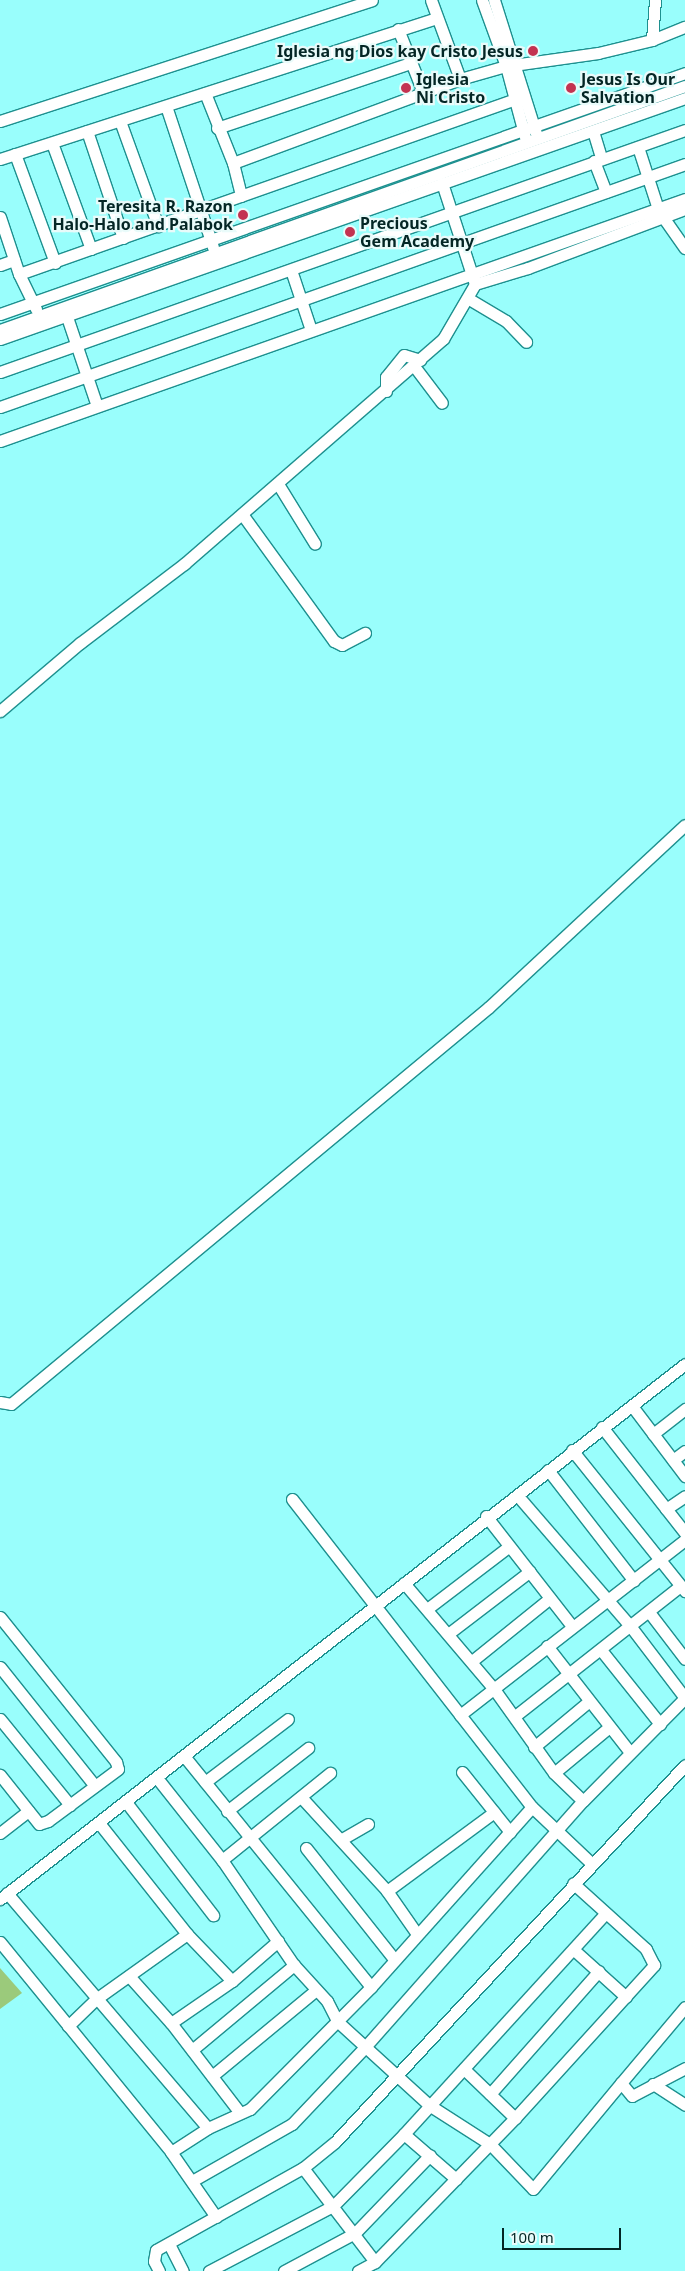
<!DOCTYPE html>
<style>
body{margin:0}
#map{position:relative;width:685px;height:2271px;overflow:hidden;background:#99fefc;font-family:"Noto Sans",sans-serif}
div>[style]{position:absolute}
.green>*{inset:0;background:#9bca7b}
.roads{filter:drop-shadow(1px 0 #1e908f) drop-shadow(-1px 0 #1e908f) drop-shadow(0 1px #1e908f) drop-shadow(0 -1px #1e908f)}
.minor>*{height:11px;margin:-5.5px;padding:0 5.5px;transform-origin:5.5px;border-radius:5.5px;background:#fff}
.dots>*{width:14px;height:14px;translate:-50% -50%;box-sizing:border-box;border:2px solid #e9fbfa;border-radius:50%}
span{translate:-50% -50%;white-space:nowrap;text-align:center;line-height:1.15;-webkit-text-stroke:4.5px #e9fbfa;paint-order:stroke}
.poi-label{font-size:16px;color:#042625;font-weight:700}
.right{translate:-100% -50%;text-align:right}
.left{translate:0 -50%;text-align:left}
.scale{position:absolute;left:502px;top:2228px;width:119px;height:22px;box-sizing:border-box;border:2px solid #042625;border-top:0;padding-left:6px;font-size:15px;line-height:18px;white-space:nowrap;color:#042625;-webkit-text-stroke:4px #e9fbfa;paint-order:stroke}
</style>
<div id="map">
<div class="green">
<div style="clip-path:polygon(0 1968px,22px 1993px,0 2009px)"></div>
</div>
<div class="roads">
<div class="minor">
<div style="left:431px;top:0;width:84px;rotate:69.8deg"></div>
<div style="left:482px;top:0;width:70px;rotate:70deg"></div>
<div style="left:506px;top:66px;width:73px;rotate:75deg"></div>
<div style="left:494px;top:0;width:139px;rotate:72.5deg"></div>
<div style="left:398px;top:29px;width:68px;rotate:68.4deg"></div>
<div style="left:652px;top:40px;width:40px;rotate:-85.7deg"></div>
<div style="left:205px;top:93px;width:75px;rotate:68.2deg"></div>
<div style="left:233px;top:163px;width:34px;rotate:76deg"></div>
<div style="left:166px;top:106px;width:149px;rotate:71.6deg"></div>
<div style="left:0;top:121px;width:391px;rotate:-18deg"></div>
<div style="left:120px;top:121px;width:112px;rotate:70.1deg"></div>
<div style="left:217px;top:128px;width:204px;rotate:-18.6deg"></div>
<div style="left:87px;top:131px;width:113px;rotate:71.4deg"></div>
<div style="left:593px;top:131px;width:28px;rotate:73deg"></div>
<div style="left:52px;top:143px;width:113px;rotate:69.8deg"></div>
<div style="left:638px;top:147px;width:65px;rotate:72.1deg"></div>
<div style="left:15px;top:154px;width:116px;rotate:69.8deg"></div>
<div style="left:0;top:159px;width:459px;rotate:-17.9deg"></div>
<div style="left:594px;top:161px;width:33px;rotate:69deg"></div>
<div style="left:233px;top:163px;width:242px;rotate:-20.3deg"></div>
<div style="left:460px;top:79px;width:48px;rotate:-15.8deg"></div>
<div style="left:506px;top:66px;width:93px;rotate:-8deg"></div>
<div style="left:598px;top:53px;width:56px;rotate:-13.5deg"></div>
<div style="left:652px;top:40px;width:35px;rotate:-22deg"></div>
<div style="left:0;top:217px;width:60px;rotate:71.6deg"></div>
<div style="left:19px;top:274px;width:39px;rotate:64deg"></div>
<div style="left:663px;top:217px;width:38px;rotate:55deg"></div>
<div style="left:0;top:265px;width:15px;rotate:-20deg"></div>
<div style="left:291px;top:270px;width:63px;rotate:71.6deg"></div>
<div style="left:19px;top:274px;width:535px;rotate:-19.42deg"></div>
<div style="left:475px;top:284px;width:55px;rotate:-16.8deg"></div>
<div style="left:528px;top:268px;width:168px;rotate:-20.6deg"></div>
<div style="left:469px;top:299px;width:43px;rotate:30.7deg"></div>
<div style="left:506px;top:321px;width:29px;rotate:46deg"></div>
<div style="left:65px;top:311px;width:100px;rotate:71.4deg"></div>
<div style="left:0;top:314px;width:726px;rotate:-19.38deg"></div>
<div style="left:0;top:330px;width:727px;rotate:-19.61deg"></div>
<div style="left:0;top:339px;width:726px;rotate:-19.38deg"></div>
<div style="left:414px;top:366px;width:46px;rotate:52.9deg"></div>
<div style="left:0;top:372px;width:726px;rotate:-19.46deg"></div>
<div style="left:386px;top:391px;width:14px;rotate:-90deg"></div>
<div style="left:386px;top:377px;width:28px;rotate:-51deg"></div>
<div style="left:404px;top:355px;width:17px;rotate:17deg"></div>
<div style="left:0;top:407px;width:727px;rotate:-19.53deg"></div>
<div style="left:0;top:441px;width:726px;rotate:-19.46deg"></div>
<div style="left:278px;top:484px;width:70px;rotate:58.3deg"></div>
<div style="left:242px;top:514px;width:157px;rotate:54.1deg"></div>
<div style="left:334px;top:641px;width:9px;rotate:27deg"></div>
<div style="left:342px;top:645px;width:26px;rotate:-28deg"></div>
<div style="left:0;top:711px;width:105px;rotate:-40.4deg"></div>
<div style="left:80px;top:643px;width:131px;rotate:-37.2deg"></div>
<div style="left:184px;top:564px;width:343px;rotate:-41deg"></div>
<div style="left:443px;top:339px;width:64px;rotate:-59.8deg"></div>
<div style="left:475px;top:284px;width:106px;rotate:-108.1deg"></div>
<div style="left:0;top:1402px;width:11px;rotate:10deg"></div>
<div style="left:11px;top:1404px;width:621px;rotate:-39.71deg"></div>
<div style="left:489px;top:1007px;width:267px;rotate:-42.9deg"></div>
<div style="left:632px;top:1406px;width:88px;rotate:52.9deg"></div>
<div style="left:602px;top:1427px;width:135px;rotate:51.9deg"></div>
<div style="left:653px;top:1434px;width:41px;rotate:-38deg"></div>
<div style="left:572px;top:1450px;width:181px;rotate:51.3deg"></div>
<div style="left:673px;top:1460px;width:15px;rotate:-37deg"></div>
<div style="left:548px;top:1470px;width:140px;rotate:52.2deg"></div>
<div style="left:292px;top:1499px;width:390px;rotate:52.1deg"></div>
<div style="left:532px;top:1807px;width:81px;rotate:43.5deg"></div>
<div style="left:666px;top:1509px;width:23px;rotate:-34deg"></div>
<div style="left:486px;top:1516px;width:140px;rotate:52deg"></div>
<div style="left:404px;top:1583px;width:139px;rotate:49.7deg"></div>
<div style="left:494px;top:1689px;width:103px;rotate:54.5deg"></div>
<div style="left:554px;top:1773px;width:40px;rotate:44deg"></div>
<div style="left:427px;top:1609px;width:102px;rotate:-37.4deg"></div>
<div style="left:649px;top:1612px;width:59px;rotate:52.5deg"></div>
<div style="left:0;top:1617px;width:186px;rotate:51.3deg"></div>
<div style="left:116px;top:1762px;width:7px;rotate:74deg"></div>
<div style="left:118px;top:1769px;width:87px;rotate:143.4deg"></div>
<div style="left:48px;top:1821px;width:9px;rotate:162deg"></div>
<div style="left:39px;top:1824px;width:63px;rotate:-128.5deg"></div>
<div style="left:448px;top:1634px;width:103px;rotate:-37.5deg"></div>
<div style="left:547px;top:1646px;width:133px;rotate:52deg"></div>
<div style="left:601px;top:1650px;width:95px;rotate:51.4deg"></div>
<div style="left:472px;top:1661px;width:100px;rotate:-38.9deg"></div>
<div style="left:0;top:1667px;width:152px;rotate:51.4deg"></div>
<div style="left:460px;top:1715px;width:285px;rotate:-37.9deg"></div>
<div style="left:515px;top:1716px;width:210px;rotate:-38.2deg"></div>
<div style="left:0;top:1719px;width:111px;rotate:50.9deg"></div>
<div style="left:534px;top:1747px;width:70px;rotate:-39.8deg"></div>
<div style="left:184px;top:1756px;width:297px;rotate:51deg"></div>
<div style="left:462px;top:1772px;width:77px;rotate:51.3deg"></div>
<div style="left:554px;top:1773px;width:70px;rotate:-39.8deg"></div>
<div style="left:157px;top:1778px;width:105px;rotate:51.6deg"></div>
<div style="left:222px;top:1860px;width:127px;rotate:55.6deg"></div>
<div style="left:294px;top:1965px;width:49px;rotate:47.5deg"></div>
<div style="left:327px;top:2001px;width:22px;rotate:63deg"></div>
<div style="left:337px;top:2021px;width:125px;rotate:42.4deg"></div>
<div style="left:429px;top:2105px;width:72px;rotate:32.6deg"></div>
<div style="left:490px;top:2144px;width:62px;rotate:46.3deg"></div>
<div style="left:533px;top:2189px;width:138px;rotate:-50.3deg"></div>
<div style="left:621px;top:2083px;width:17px;rotate:50deg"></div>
<div style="left:632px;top:2096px;width:60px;rotate:-27.8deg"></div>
<div style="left:205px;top:1782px;width:104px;rotate:-37.2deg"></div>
<div style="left:301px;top:1797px;width:127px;rotate:47.5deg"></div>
<div style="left:387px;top:1891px;width:52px;rotate:55.1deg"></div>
<div style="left:126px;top:1802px;width:143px;rotate:52.4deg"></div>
<div style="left:227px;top:1811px;width:103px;rotate:-37.9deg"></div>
<div style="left:99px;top:1823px;width:142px;rotate:51.6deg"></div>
<div style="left:187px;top:1934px;width:65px;rotate:46.2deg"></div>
<div style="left:0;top:1833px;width:36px;rotate:-38deg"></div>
<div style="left:342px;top:1839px;width:30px;rotate:-30deg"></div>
<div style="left:306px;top:1848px;width:142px;rotate:51.6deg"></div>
<div style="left:222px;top:1860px;width:139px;rotate:-38.9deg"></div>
<div style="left:387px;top:1891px;width:133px;rotate:-36.4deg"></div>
<div style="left:7px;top:1893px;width:309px;rotate:49.5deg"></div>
<div style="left:0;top:1899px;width:869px;rotate:-37.99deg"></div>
<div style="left:0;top:1942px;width:271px;rotate:50.8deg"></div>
<div style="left:171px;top:2152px;width:79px;rotate:55.3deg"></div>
<div style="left:574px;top:1950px;width:70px;rotate:42.1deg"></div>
<div style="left:129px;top:1976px;width:63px;rotate:48.2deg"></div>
<div style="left:171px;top:2023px;width:113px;rotate:52.5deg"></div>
<div style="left:171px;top:2023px;width:74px;rotate:-34.5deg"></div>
<div style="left:232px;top:1981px;width:61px;rotate:-41deg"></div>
<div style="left:68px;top:2026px;width:39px;rotate:-44deg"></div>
<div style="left:96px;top:1999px;width:112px;rotate:-35.5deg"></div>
<div style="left:192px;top:2050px;width:133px;rotate:-39.8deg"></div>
<div style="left:464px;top:2069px;width:71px;rotate:43.9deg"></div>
<div style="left:212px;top:2076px;width:135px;rotate:-39.6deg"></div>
<div style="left:621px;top:2083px;width:99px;rotate:-49.9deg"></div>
<div style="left:653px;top:2084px;width:38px;rotate:33deg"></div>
<div style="left:490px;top:2094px;width:164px;rotate:-48.5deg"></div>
<div style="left:404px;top:2134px;width:69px;rotate:40.9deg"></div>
<div style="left:171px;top:2152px;width:44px;rotate:-33deg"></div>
<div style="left:208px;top:2128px;width:46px;rotate:-24.3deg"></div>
<div style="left:250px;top:2109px;width:172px;rotate:-45.2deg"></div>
<div style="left:371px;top:1987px;width:241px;rotate:-48.2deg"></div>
<div style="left:303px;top:2168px;width:118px;rotate:52.5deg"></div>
<div style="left:192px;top:2181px;width:115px;rotate:-29.7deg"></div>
<div style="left:292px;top:2124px;width:106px;rotate:-46.5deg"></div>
<div style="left:365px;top:2047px;width:329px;rotate:-48.5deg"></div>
<div style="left:583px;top:1801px;width:145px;rotate:-45.3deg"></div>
<div style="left:685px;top:1698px;width:89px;rotate:-127.3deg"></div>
<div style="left:631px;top:1627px;width:174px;rotate:-130.8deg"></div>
<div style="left:169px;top:2244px;width:30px;rotate:63deg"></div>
<div style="left:159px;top:2271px;width:11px;rotate:-117deg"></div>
<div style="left:154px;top:2261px;width:11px;rotate:-80deg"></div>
<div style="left:156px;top:2250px;width:168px;rotate:-29.2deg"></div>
<div style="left:303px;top:2168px;width:41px;rotate:-39.1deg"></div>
<div style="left:335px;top:2142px;width:514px;rotate:-47.13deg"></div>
<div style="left:209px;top:2271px;width:140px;rotate:-27.7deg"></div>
<div style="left:333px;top:2206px;width:101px;rotate:-45.4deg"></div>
<div style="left:404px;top:2134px;width:299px;rotate:-47.6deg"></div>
<div style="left:284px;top:2271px;width:81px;rotate:-28.2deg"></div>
<div style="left:355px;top:2233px;width:108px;rotate:-46.1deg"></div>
<div style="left:358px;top:2271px;width:19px;rotate:-28deg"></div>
<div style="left:375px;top:2262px;width:201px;rotate:-45.8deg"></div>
<div style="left:515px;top:2118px;width:207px;rotate:-47.7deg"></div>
<div style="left:654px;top:1965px;width:18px;rotate:-117deg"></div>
<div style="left:646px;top:1949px;width:98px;rotate:-137.9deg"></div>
</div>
</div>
<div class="dots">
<div style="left:533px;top:51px;background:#c33351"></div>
<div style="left:406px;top:88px;background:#c33351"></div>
<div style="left:571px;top:88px;background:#c33351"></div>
<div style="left:243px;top:215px;background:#c33351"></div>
<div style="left:350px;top:232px;background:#c33351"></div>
</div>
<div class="poi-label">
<span class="right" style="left:523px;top:51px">Iglesia ng Dios kay Cristo Jesus</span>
<span class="left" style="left:416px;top:88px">Iglesia<br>Ni Cristo</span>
<span class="left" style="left:581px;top:88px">Jesus Is Our<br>Salvation</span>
<span class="right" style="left:233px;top:215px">Teresita R. Razon<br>Halo-Halo and Palabok</span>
<span class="left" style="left:360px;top:232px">Precious<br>Gem Academy</span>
</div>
<div class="scale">100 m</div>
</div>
